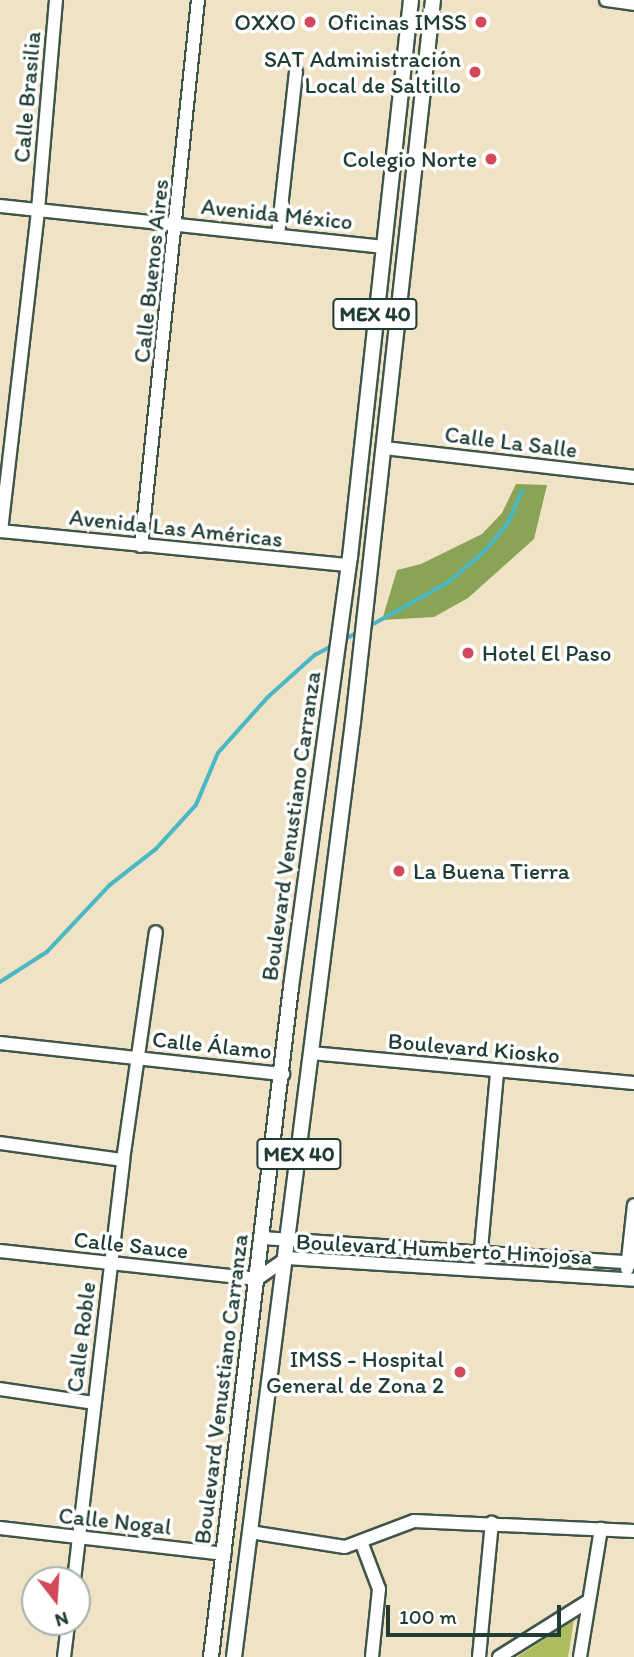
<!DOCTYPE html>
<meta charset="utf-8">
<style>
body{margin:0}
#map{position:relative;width:634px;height:1657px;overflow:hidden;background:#f0e2c4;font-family:Itim,sans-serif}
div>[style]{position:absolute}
.green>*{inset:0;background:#adbd60}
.forest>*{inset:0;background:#8aa456}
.stream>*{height:3.5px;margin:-1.75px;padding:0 1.75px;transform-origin:1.75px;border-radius:1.75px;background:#4ab7c4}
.roads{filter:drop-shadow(2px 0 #3e564a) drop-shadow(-2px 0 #3e564a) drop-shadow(0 2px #3e564a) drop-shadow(0 -2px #3e564a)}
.minor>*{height:12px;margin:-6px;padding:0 6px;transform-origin:6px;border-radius:6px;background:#fff}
.major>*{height:14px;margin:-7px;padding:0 7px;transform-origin:7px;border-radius:7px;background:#fff}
.dots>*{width:19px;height:19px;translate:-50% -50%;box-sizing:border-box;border:4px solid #fff;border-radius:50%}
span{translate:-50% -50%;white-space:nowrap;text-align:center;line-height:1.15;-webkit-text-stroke:7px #fff;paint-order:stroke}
.shield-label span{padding:2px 5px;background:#fff;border:2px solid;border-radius:5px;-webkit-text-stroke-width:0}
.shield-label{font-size:21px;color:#1f3d34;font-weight:700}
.poi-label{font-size:23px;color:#1f3d34}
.right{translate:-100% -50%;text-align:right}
.left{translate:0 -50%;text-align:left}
.street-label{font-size:23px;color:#1f3d34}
.north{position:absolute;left:21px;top:1566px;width:70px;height:70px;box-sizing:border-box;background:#fff;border:2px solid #a5b1ae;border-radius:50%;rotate:163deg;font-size:19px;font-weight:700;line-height:28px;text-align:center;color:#1f3d34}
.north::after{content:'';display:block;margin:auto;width:24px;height:32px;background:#d1495b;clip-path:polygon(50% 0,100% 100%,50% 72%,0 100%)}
.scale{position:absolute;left:386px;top:1605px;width:175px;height:32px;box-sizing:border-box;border:4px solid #1f3d34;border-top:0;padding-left:9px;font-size:21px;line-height:24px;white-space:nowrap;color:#1f3d34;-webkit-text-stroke:5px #fff;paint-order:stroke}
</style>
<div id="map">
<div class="green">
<div style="clip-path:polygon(574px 1620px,568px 1657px,517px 1657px)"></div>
</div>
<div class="forest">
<div style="clip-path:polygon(516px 484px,547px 485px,534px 539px,468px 598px,434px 617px,382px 620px,397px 570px,421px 564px,482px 534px,502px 513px)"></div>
</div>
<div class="stream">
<div style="left:368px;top:627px;width:90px;rotate:-29.1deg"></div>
<div style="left:447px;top:583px;width:48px;rotate:-40deg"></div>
<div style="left:484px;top:552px;width:35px;rotate:-50deg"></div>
<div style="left:507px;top:525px;width:37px;rotate:-66deg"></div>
<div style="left:344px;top:640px;width:16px;rotate:-30deg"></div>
<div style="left:0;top:982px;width:56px;rotate:-32.6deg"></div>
<div style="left:47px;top:952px;width:92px;rotate:-46.8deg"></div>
<div style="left:110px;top:885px;width:58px;rotate:-38deg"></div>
<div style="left:156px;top:849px;width:59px;rotate:-47.7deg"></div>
<div style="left:196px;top:805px;width:56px;rotate:-67.1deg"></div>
<div style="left:218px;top:753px;width:75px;rotate:-48.2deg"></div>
<div style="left:268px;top:697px;width:63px;rotate:-41.8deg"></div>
<div style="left:315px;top:655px;width:21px;rotate:-28deg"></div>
</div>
<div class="roads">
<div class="minor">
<div style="left:606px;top:0;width:28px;rotate:8deg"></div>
<div style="left:0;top:206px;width:385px;rotate:6.1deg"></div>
<div style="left:278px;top:235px;width:164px;rotate:-83.7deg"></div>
<div style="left:384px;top:448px;width:252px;rotate:6.6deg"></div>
<div style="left:0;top:531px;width:350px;rotate:5.6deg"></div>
<div style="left:1px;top:531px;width:323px;rotate:-83.4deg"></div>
<div style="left:38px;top:210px;width:211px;rotate:-85.1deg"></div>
<div style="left:141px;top:546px;width:549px;rotate:-84.04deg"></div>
<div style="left:0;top:1043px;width:285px;rotate:6.3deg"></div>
<div style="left:311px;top:1053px;width:324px;rotate:5.3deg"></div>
<div style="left:0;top:1143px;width:124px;rotate:7.9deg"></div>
<div style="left:262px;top:1238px;width:373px;rotate:3.8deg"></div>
<div style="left:0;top:1251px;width:259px;rotate:6.2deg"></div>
<div style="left:257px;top:1279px;width:37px;rotate:-35deg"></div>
<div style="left:287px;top:1258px;width:348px;rotate:3.6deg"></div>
<div style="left:480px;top:1260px;width:189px;rotate:-84.8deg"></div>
<div style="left:627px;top:1269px;width:64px;rotate:-83.8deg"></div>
<div style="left:0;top:1389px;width:95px;rotate:8.5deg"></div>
<div style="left:0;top:1528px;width:226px;rotate:6.6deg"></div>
<div style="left:250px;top:1532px;width:96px;rotate:9deg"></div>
<div style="left:345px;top:1547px;width:74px;rotate:-20.6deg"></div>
<div style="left:414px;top:1521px;width:220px;rotate:2.6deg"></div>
<div style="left:362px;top:1544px;width:48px;rotate:69.3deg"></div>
<div style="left:379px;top:1589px;width:68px;rotate:95.9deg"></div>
<div style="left:74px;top:1580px;width:423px;rotate:-83.3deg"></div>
<div style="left:123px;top:1160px;width:230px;rotate:-81.8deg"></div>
<div style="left:64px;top:1657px;width:35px;rotate:-83deg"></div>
<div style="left:479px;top:1657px;width:135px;rotate:-84.5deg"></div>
<div style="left:499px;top:1657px;width:102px;rotate:-32.1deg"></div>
<div style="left:580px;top:1657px;width:130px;rotate:-80.7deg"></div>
</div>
<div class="major">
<div style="left:211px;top:1657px;width:675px;rotate:-83.19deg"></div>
<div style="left:291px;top:987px;width:434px;rotate:-82.2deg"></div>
<div style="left:350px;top:557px;width:560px;rotate:-83.75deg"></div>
<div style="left:234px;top:1657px;width:943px;rotate:-82.75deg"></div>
<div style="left:353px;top:722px;width:726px;rotate:-83.68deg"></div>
</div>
</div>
<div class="dots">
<div style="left:310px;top:22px;background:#d1495b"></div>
<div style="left:481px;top:22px;background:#d1495b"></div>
<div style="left:475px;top:72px;background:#d1495b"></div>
<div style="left:491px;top:159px;background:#d1495b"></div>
<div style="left:468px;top:653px;background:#d1495b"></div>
<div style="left:399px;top:871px;background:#d1495b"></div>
<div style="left:460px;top:1372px;background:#d1495b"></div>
</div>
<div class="shield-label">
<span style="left:375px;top:314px">MEX 40</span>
<span style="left:299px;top:1154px">MEX 40</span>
</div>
<div class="poi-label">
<span class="right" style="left:296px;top:22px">OXXO</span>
<span class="right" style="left:467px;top:22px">Oficinas IMSS</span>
<span class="right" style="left:461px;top:72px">SAT Administración<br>Local de Saltillo</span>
<span class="right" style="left:477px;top:159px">Colegio Norte</span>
<span class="left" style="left:482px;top:653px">Hotel El Paso</span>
<span class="left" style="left:413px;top:871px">La Buena Tierra</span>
<span class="right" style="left:444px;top:1372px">IMSS - Hospital<br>General de Zona 2</span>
</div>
<div class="street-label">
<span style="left:27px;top:97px;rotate:-85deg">Calle Brasilia</span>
<span style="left:277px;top:214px;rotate:6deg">Avenida México</span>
<span style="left:151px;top:271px;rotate:-84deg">Calle Buenos Aires</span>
<span style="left:511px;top:442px;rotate:7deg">Calle La Salle</span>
<span style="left:176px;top:528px;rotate:6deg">Avenida Las Américas</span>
<span style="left:291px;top:826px;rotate:-82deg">Boulevard Venustiano Carranza</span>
<span style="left:212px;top:1045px;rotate:6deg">Calle Álamo</span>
<span style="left:474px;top:1048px;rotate:5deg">Boulevard Kiosko</span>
<span style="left:131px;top:1245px;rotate:6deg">Calle Sauce</span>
<span style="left:444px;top:1249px;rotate:3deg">Boulevard Humberto Hinojosa</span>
<span style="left:81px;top:1337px;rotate:-83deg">Calle Roble</span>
<span style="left:221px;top:1389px;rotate:-83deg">Boulevard Venustiano Carranza</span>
<span style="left:115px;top:1521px;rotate:6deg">Calle Nogal</span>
</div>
<div class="north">N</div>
<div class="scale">100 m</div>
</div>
